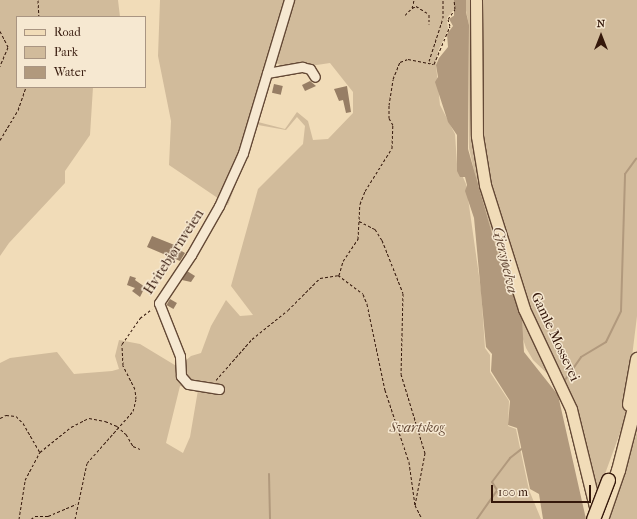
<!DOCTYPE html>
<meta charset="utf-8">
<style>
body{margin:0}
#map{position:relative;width:637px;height:519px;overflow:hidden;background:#f1dcb8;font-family:"IM FELL French Canon",serif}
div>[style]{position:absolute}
.green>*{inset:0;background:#d1bb9b}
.water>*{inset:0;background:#b1997d}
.stream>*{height:2px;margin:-1px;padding:0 1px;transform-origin:1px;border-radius:1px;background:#b1997d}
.river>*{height:12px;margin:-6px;padding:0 6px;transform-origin:6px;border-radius:6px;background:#b1997d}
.building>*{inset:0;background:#977e65;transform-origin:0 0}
.path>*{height:1px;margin-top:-0.5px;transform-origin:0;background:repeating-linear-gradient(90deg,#35180b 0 3px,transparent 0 5px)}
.roads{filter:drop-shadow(1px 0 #644936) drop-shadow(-1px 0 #644936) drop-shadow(0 1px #644936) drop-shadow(0 -1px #644936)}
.minor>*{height:9px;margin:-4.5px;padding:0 4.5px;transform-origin:4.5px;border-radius:4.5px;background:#f6e8d1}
.major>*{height:11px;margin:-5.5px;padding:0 5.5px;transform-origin:5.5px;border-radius:5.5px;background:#f1dcb8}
.highway>*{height:13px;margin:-6.5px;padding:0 6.5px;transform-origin:6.5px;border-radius:6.5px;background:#f1dcb8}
.bridges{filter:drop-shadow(1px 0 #35180b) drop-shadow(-1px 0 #35180b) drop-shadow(0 1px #35180b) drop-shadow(0 -1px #35180b)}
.highway-bridge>*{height:13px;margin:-6.5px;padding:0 6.5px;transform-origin:6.5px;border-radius:6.5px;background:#f1dcb8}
span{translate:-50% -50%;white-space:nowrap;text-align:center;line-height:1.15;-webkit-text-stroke:3px #f6e8d1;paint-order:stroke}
.street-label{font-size:14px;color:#35180b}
.park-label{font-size:14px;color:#644936;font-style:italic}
.water-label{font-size:15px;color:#674c39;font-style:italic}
.legend{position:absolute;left:16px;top:16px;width:130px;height:72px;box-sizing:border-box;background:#f6e8d1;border:1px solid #a99582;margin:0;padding:5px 7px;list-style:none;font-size:12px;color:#35180b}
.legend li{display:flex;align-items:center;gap:8px;height:20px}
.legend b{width:20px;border:1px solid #a99582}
.north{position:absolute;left:581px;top:16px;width:40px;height:40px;-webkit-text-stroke:3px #f6e8d1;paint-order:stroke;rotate:0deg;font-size:11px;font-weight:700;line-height:16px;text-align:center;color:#35180b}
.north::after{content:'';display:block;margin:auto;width:14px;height:18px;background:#35180b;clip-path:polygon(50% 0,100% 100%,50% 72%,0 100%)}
.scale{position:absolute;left:491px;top:485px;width:100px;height:18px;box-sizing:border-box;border:2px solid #35180b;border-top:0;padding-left:5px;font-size:12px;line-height:14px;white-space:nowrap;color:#35180b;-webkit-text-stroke:3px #f6e8d1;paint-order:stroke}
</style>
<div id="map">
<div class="green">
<div style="clip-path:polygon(0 0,118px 0,120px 17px,17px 17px,17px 87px,93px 87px,90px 135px,65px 171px,65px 183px,9px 243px,0 256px)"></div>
<div style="clip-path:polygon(evenodd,160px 0,637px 0,637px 316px,624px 422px,598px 493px,583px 445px,553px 379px,533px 360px,526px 348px,489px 238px,469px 148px,469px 25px,465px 6px,456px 7px,447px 18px,448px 30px,438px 51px,436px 65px,440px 105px,455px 134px,457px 164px,466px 184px,481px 290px,485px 348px,490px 355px,490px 372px,509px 401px,508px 426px,516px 429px,529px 490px,541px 519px,0 519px,0 363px,10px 358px,57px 352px,74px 374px,112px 371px,119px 369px,115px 356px,119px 340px,140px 344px,178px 367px,191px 356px,201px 353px,211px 326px,226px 300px,240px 316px,253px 315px,231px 286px,258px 189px,303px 144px,305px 126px,297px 117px,286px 130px,258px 125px,228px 205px,169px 165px,171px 121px,158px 56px,160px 0,274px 62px,290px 69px,330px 63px,353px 92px,353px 113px,328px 139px,313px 140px,308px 121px,297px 112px,285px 129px,258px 122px,274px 62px,160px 0,180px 386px,198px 390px,190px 437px,183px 453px,166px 443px,180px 386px)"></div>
<div style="clip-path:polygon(637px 430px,637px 519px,609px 519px,636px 435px)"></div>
</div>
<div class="water">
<div style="clip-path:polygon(460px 6px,465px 8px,469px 25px,468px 149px,500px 262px,521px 304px,524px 352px,558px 395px,586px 519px,543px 519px,539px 494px,530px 489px,517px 428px,508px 425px,510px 401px,491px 371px,492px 354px,486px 347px,474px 218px,465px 191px,467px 185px,465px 177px,460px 177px,457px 171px,457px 135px,448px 122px,435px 82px,438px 77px,436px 65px,439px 58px,448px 47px,447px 34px,453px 26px,449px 19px,455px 15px)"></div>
</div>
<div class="stream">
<div style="left:565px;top:380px;width:28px;rotate:-55deg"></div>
<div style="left:581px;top:357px;width:29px;rotate:-31deg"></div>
<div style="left:606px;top:342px;width:34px;rotate:-64deg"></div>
<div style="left:621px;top:311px;width:137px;rotate:-88.3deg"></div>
<div style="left:625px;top:174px;width:19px;rotate:-54deg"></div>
<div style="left:269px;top:474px;width:45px;rotate:88.7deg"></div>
<div style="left:477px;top:519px;width:35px;rotate:-55deg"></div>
<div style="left:497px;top:490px;width:9px;rotate:-122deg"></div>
<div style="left:492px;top:482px;width:30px;rotate:-53deg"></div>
<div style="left:510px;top:458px;width:16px;rotate:-38deg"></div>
</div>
<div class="river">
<div style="left:460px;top:22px;width:22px;rotate:-90deg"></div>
</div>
<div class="building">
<div style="clip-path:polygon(310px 81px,316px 86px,305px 91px,302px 85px)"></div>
<div style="left:274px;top:84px;width:9px;height:9px;rotate:13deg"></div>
<div style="clip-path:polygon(347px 86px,351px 112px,346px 113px,343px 100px,339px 101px,334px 89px)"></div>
<div style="clip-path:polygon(152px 236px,177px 246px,176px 248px,185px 253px,180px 261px,147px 247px)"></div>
<div style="clip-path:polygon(187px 271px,195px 276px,191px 282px,182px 280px)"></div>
<div style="clip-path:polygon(130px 276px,136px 278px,135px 280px,145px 287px,140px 297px,132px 291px,135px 288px,127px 285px)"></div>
<div style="left:170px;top:299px;width:8px;height:7px;rotate:30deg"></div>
</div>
<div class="path">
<div style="left:38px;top:0;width:17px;rotate:87deg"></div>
<div style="left:412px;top:8px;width:4px;rotate:-27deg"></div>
<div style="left:416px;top:6px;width:15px;rotate:32deg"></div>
<div style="left:429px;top:14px;width:10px;rotate:90deg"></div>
<div style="left:405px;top:15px;width:10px;rotate:-45deg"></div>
<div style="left:412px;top:8px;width:8px;rotate:-76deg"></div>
<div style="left:0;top:31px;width:18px;rotate:63deg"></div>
<div style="left:8px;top:47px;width:21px;rotate:113deg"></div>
<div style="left:429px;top:61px;width:45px;rotate:-72deg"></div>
<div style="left:443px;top:18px;width:18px;rotate:-90deg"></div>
<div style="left:0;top:140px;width:35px;rotate:-59deg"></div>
<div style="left:18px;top:110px;width:24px;rotate:-71deg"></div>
<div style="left:359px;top:221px;width:18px;rotate:27deg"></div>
<div style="left:375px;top:229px;width:13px;rotate:58deg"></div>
<div style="left:382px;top:240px;width:57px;rotate:68.4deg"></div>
<div style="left:403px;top:293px;width:81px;rotate:91.4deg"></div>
<div style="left:401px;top:374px;width:83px;rotate:73.1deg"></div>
<div style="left:425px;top:453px;width:53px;rotate:100.9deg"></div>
<div style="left:415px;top:505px;width:16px;rotate:63deg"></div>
<div style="left:339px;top:275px;width:15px;rotate:-74deg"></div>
<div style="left:343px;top:261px;width:27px;rotate:-56deg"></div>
<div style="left:358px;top:239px;width:35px;rotate:-87deg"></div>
<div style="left:360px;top:204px;width:14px;rotate:-69deg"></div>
<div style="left:365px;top:191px;width:51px;rotate:-57.9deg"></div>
<div style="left:392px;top:148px;width:23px;rotate:-88deg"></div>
<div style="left:393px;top:125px;width:8px;rotate:-120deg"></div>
<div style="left:389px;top:118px;width:13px;rotate:-90deg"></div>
<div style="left:389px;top:105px;width:26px;rotate:-81deg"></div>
<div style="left:393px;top:79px;width:18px;rotate:-68deg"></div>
<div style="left:400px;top:62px;width:9px;rotate:-21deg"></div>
<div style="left:408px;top:59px;width:26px;rotate:11deg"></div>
<div style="left:434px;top:64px;width:41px;rotate:-67.2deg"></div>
<div style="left:450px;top:26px;width:7px;rotate:-106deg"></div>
<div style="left:448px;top:19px;width:12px;rotate:-55deg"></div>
<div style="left:455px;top:9px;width:9px;rotate:-96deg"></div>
<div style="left:216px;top:380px;width:55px;rotate:-48.7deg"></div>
<div style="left:252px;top:339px;width:46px;rotate:-38.9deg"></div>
<div style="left:288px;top:310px;width:45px;rotate:-45deg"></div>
<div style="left:320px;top:278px;width:18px;rotate:-9deg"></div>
<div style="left:338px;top:275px;width:31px;rotate:37deg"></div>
<div style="left:363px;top:294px;width:11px;rotate:68deg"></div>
<div style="left:367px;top:304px;width:88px;rotate:78.2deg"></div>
<div style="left:385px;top:390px;width:76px;rotate:71.6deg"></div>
<div style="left:409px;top:462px;width:43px;rotate:82.1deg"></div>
<div style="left:0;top:418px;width:7px;rotate:-27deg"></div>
<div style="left:6px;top:415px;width:10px;rotate:6deg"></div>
<div style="left:16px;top:416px;width:10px;rotate:45deg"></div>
<div style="left:23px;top:423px;width:34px;rotate:60deg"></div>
<div style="left:19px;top:519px;width:39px;rotate:-81deg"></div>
<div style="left:25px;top:480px;width:32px;rotate:-62deg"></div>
<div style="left:40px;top:452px;width:40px;rotate:-39deg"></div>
<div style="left:71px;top:427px;width:20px;rotate:-27deg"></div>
<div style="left:89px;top:418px;width:16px;rotate:11deg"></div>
<div style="left:105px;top:421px;width:13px;rotate:23deg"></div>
<div style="left:117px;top:426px;width:12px;rotate:42deg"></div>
<div style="left:126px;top:434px;width:14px;rotate:60deg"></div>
<div style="left:133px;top:446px;width:8px;rotate:23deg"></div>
<div style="left:31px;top:519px;width:5px;rotate:-37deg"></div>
<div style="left:35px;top:516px;width:13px"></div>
<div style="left:48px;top:516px;width:30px;rotate:-23deg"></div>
<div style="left:75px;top:519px;width:57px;rotate:-77.9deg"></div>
<div style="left:87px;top:463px;width:69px;rotate:-48.5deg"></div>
<div style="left:133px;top:411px;width:12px;rotate:-76deg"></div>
<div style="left:136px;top:399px;width:10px;rotate:-96deg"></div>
<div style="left:135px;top:389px;width:27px;rotate:-117deg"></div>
<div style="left:123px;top:365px;width:21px;rotate:-93deg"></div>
<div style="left:122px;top:344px;width:32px;rotate:-55deg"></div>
<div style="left:140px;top:318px;width:15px;rotate:-37deg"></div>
</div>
<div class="roads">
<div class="minor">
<div style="left:267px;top:73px;width:36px;rotate:-10deg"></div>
<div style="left:302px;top:67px;width:8px;rotate:14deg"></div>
<div style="left:310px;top:69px;width:9px;rotate:58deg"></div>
<div style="left:219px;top:389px;width:31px;rotate:-171deg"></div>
<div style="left:188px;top:384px;width:11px;rotate:-131deg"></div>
<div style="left:181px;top:376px;width:20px;rotate:-93deg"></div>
<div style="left:180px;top:356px;width:57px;rotate:-111.6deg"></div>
<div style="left:159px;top:303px;width:58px;rotate:-56.3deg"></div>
<div style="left:191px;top:255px;width:56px;rotate:-60.3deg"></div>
<div style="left:219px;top:206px;width:58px;rotate:-65.6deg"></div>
<div style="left:243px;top:153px;width:160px;rotate:-73.3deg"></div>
</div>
<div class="major">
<div style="left:476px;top:0;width:136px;rotate:89.6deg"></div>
<div style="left:477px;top:136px;width:50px;rotate:80.7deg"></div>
<div style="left:485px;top:185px;width:130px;rotate:72.5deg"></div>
<div style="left:524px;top:309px;width:110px;rotate:64.8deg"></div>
<div style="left:571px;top:409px;width:109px;rotate:76.2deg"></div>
</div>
<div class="highway">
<div style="left:629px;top:404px;width:46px;rotate:-79.9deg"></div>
<div style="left:601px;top:519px;width:52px;rotate:-70.9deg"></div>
<div style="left:618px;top:470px;width:76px;rotate:-75.6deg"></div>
</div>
</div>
<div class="bridges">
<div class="highway-bridge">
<div style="left:593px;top:519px;width:42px;rotate:-69deg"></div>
</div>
</div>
<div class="street-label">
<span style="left:174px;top:252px;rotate:-57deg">Hvitebjørnveien</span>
<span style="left:555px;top:337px;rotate:65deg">Gamle Mossevei</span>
</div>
<div class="park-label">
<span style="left:417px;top:428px">Svartskog</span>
</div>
<div class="water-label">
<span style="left:505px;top:260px;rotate:77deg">Gjersjøelva</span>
</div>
<ul class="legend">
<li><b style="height:5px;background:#f1dcb8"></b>Road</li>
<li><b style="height:11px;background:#d1bb9b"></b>Park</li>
<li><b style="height:11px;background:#b1997d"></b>Water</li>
</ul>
<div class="north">N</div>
<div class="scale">100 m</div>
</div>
